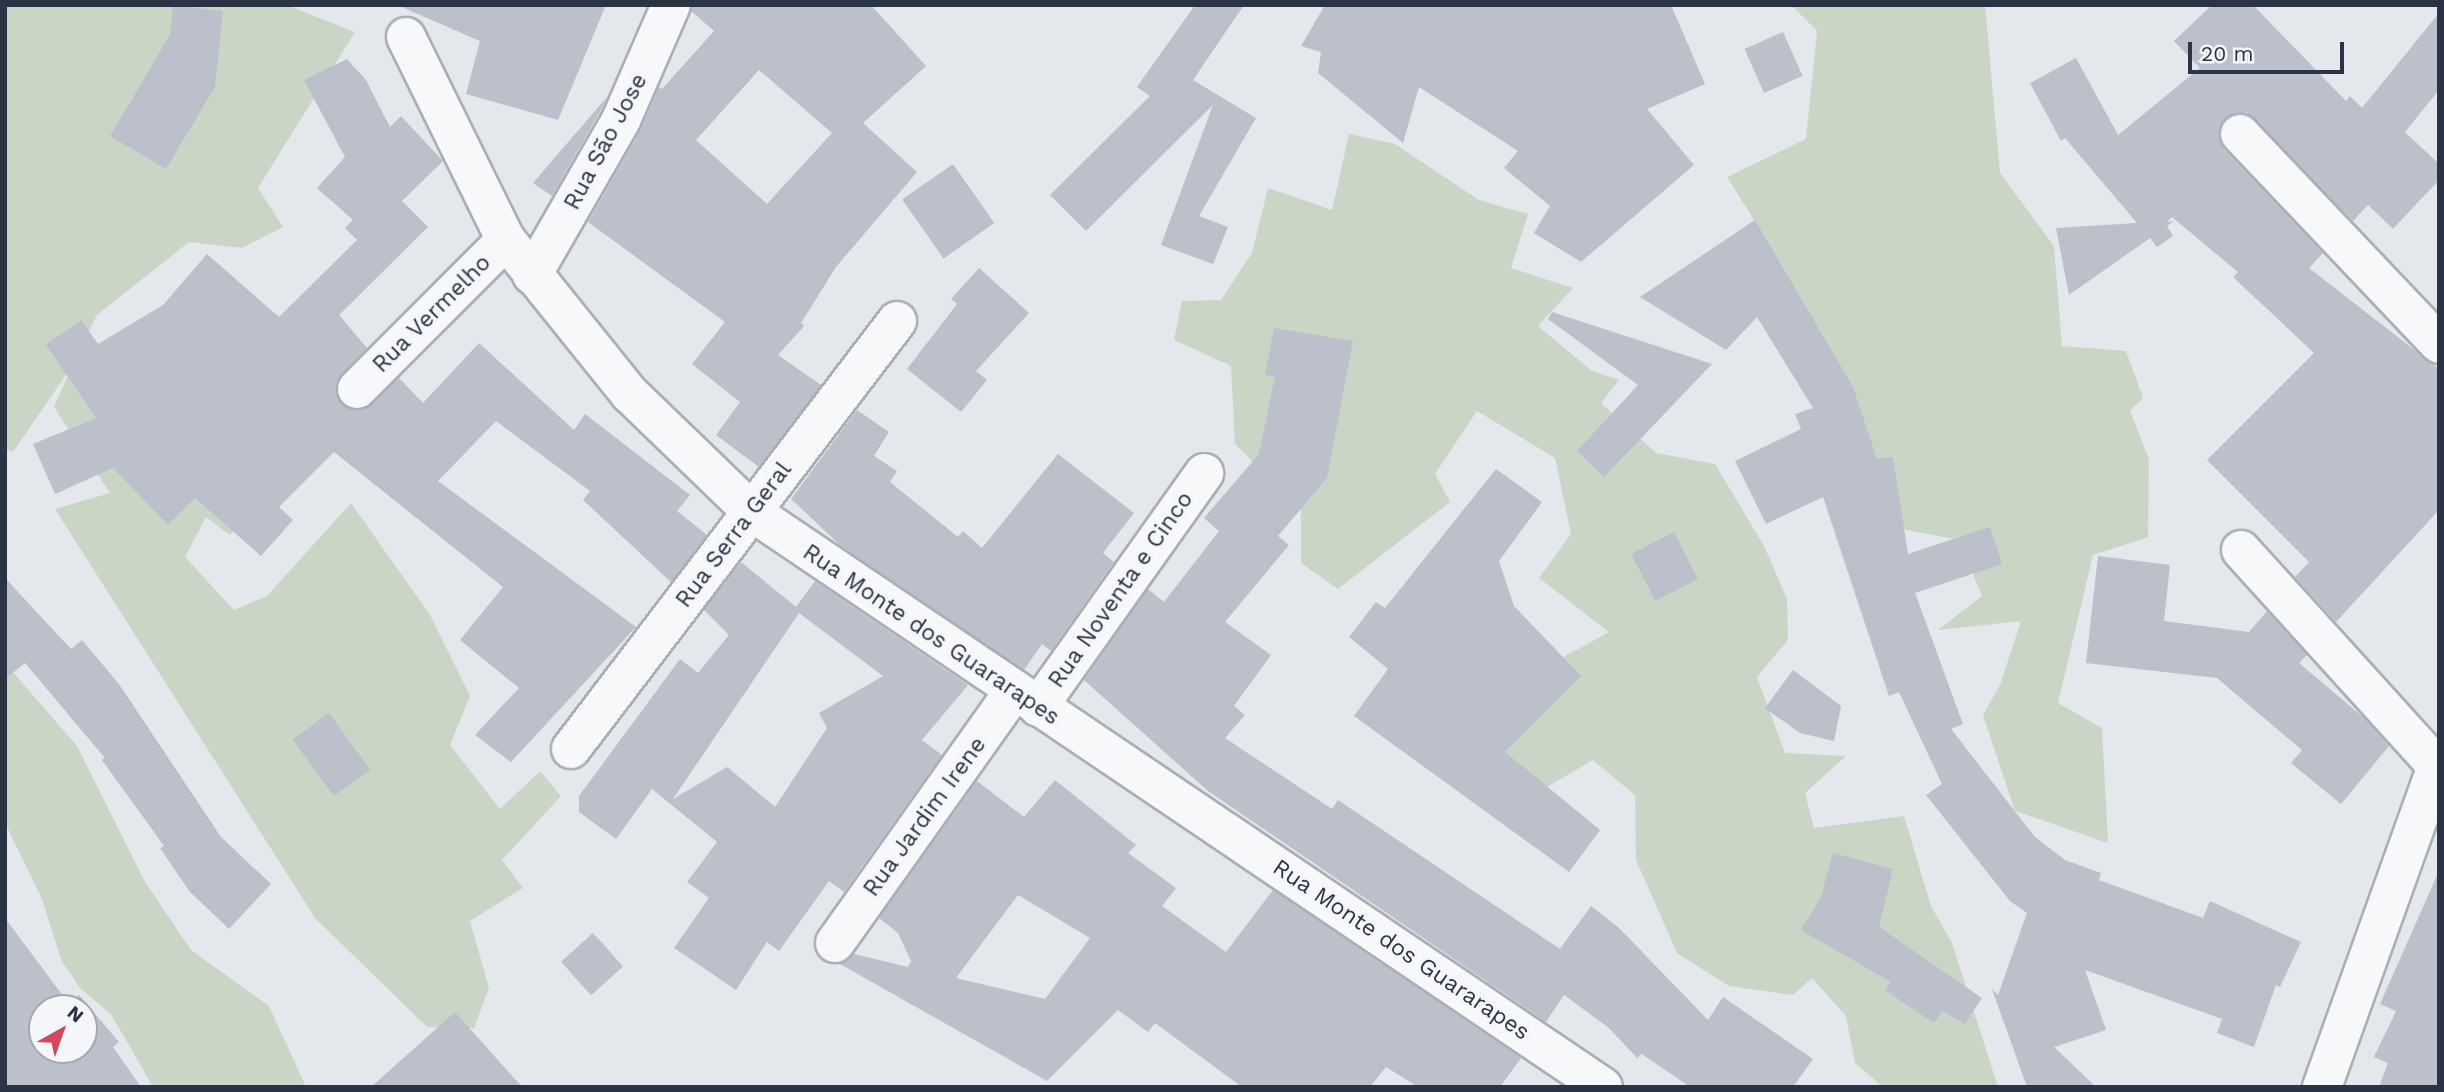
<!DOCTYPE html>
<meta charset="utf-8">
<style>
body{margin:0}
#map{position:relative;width:2444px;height:1092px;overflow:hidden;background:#e4e7ec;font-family:"Work Sans",sans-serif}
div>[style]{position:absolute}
.green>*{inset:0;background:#c9d6c5}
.building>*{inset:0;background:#bbc0ca;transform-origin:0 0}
.roads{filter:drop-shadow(2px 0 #a9aeb7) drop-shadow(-2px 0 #a9aeb7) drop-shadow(0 2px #a9aeb7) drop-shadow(0 -2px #a9aeb7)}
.street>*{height:38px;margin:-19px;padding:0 19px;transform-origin:19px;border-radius:19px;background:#f7f8fa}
span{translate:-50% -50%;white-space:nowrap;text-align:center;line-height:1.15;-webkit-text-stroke:7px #f4f6f9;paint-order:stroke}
.street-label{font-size:23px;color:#2b3445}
.frame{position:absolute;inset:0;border:7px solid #2b3445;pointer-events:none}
.north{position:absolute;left:28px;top:994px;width:70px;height:70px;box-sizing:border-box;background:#f4f6f9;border:2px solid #a4a8b1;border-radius:50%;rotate:40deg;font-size:19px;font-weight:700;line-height:28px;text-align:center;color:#2b3445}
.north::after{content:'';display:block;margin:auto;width:24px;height:32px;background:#d1495b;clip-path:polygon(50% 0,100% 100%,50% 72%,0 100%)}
.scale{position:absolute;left:2188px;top:42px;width:156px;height:32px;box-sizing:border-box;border:4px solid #2b3445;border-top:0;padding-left:9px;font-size:21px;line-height:24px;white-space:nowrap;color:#2b3445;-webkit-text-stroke:5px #f4f6f9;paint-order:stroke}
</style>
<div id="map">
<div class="green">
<div style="clip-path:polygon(5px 5px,287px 5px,355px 32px,258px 188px,283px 227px,242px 248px,189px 242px,97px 315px,74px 361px,252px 505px,230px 535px,206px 517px,185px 557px,234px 610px,267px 596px,351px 503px,430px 615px,470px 696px,450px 745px,500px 809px,540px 771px,561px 796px,502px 860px,523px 888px,470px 921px,489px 988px,474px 1028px,427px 1027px,315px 918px,55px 509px,110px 493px,54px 407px,72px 366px,13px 452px,5px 450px)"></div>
<div style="clip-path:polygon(1791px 5px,1985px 5px,2000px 173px,2054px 246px,2062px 346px,2126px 351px,2143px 398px,2130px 411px,2149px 459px,2148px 537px,2093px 555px,2058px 703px,2102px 728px,2108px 843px,2015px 811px,1983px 715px,2000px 685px,2021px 621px,1938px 630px,1982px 596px,1959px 540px,1897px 528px,1756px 223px,1727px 177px,1806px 139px,1817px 31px)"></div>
<div style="clip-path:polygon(1349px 134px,1395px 144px,1479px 200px,1528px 214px,1511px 268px,1573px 288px,1538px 326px,1592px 371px,1619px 380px,1601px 403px,1656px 453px,1715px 464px,1764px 546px,1787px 599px,1788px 640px,1757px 677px,1785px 753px,1846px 756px,1805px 793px,1814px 828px,1904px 816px,1931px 906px,1952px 943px,1998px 1087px,1883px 1087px,1855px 1063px,1846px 1016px,1812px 978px,1793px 995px,1729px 986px,1677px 953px,1636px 860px,1635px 795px,1593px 760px,1540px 791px,1501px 798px,1507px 744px,1535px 673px,1609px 632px,1539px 578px,1571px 534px,1555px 458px,1477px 411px,1435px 474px,1450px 502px,1338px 589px,1301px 563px,1301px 510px,1235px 444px,1231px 366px,1174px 340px,1182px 301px,1221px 300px,1252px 253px,1268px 188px,1332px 210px)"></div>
<div style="clip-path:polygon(5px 663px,77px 746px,145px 882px,191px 950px,269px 1006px,306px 1087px,153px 1087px,111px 1014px,81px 989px,62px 962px,42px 899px,5px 823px)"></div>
</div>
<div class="building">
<div style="clip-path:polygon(173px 5px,223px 11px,215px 87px,166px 169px,110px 136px,170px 35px)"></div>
<div style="clip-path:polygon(397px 5px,606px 5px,558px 120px,466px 94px,480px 41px)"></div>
<div style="clip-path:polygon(evenodd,692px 5px,871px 5px,926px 66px,863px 123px,917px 172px,836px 267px,801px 323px,804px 326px,778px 355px,821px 385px,759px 467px,716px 435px,740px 402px,692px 364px,725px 322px,588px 222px,640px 131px,659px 87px,662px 89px,714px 31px,691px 11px,692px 5px,759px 70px,832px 133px,767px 204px,696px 140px,759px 70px)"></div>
<div style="clip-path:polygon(1195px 5px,1244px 5px,1193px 80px,1256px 118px,1199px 216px,1228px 227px,1213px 264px,1161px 245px,1213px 105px,1086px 231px,1050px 195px,1150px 96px,1137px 87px)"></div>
<div style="clip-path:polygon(1325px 5px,1671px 5px,1705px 84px,1647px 109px,1694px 165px,1581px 262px,1534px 233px,1550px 206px,1504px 168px,1518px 151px,1419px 87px,1403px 143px,1318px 73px,1321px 52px,1301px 46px)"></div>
<div style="clip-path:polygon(2212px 5px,2253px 5px,2346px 101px,2350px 96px,2362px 108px,2439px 13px,2439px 90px,2405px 132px,2439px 164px,2439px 180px,2393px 229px,2368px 205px,2353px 221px,2247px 113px,2234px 113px,2219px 128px,2224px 149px,2323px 253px,2309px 268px,2439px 369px,2439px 510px,2336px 622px,2295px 577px,2309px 562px,2207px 460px,2314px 353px,2233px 277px,2238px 272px,2172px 217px,2167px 222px,2174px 221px,2167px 226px,2173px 236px,2157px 247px,2150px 238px,2069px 295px,2056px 228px,2137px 223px,2065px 138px,2061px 141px,2030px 83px,2076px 58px,2118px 135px,2200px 68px,2174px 41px)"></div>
<div style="left:1783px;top:32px;width:48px;height:42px;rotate:66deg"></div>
<div style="clip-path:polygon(347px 59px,366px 80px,390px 127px,401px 116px,443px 161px,402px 201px,428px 227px,339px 315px,367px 348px,336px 383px,341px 404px,363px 410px,399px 378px,423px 403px,479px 343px,574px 430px,585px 414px,690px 495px,677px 511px,707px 535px,671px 582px,583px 500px,590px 491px,496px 421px,438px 481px,636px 627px,511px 762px,475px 735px,519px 688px,460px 640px,503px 587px,334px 452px,279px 507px,293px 520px,261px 556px,195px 498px,168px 525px,113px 468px,55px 494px,33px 444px,96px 418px,46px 345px,81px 320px,98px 344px,163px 305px,207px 254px,279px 317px,357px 240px,345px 228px,353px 220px,317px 188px,345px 157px,304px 80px)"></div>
<div style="clip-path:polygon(607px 97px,601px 110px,552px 196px,533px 183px)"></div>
<div style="left:953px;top:164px;width:72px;height:62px;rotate:55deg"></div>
<div style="clip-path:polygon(1755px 220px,1853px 387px,1877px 459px,1893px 457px,1908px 554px,1990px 527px,2002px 564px,1915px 593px,1963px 724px,1951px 729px,2035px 837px,2065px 860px,2101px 873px,2099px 880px,2203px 918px,2210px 901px,2301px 942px,2280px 987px,2276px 985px,2254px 1047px,2217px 1033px,2222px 1019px,2085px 970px,2106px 1030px,2054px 1047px,2096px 1087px,2027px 1087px,1992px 989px,1998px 995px,2027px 913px,2010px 901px,1926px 795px,1942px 784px,1899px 692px,1889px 696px,1823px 497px,1766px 524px,1735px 461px,1801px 429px,1795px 414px,1813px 408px,1757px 317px,1726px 350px,1640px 297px)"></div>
<div style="clip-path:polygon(979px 268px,1029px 313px,976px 371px,987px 380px,961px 412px,907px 369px,957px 304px,951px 299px)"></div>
<div style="clip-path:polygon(1552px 312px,1712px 364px,1604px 477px,1577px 451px,1638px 385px,1548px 319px)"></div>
<div style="clip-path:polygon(1274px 328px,1353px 341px,1327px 478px,1278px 536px,1289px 545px,1225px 622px,1271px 655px,1234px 706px,1245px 715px,1225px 738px,1332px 809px,1338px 800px,1560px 949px,1591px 906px,1619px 928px,1708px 1020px,1723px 997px,1813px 1059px,1793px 1087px,1690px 1087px,1642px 1054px,1637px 1058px,1609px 1028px,1564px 995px,1546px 1022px,1208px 791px,1084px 680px,1148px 589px,1164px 602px,1219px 531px,1204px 518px,1259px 454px,1275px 376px,1265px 375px)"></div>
<div style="clip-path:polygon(857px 410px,889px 432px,874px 456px,897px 471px,890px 482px,958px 537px,963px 531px,982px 548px,1058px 454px,1134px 513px,1103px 553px,1114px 562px,1051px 651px,1042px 644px,1024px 670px,841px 546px,791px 499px)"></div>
<div style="clip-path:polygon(1496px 469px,1542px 502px,1499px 561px,1514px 606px,1581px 676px,1505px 752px,1600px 830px,1569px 872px,1354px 716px,1388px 669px,1349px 637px,1376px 602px,1385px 608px)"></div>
<div style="left:1674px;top:532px;width:53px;height:48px;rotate:63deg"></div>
<div style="clip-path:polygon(2098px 556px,2170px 565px,2164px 621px,2249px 632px,2267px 611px,2307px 655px,2299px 663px,2364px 718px,2389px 746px,2341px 804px,2291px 763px,2302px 750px,2217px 678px,2086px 663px)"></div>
<div style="clip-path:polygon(evenodd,741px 562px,796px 607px,815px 581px,968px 685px,922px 740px,942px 755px,844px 892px,829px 881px,779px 951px,767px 942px,736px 990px,674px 948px,709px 898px,687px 882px,717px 842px,652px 789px,616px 839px,579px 812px,579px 796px,680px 659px,698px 673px,729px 635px,704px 610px,741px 562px,799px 613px,883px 676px,819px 713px,827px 728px,775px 807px,727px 767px,673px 799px,799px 613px)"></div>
<div style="clip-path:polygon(5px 578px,71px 649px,82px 640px,119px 684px,221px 837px,271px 884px,229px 929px,190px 892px,160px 848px,164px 846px,102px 760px,105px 758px,25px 663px,5px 679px)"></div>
<div style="clip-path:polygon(1793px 670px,1841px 706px,1834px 741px,1800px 733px,1765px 708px)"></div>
<div style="left:329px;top:713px;width:70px;height:45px;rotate:54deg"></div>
<div style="clip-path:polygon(evenodd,1055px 780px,1136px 845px,1128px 853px,1176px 888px,1162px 906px,1226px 952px,1273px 890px,1521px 1058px,1500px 1087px,1418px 1087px,1386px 1067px,1370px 1087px,1242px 1087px,1155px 1023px,1148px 1032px,1118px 1010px,1047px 1081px,840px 964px,854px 954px,908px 967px,911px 961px,898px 933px,879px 918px,977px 781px,1024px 817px,1055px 780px,1018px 895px,1090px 938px,1045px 999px,956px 978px,1018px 895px)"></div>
<div style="clip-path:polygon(1833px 853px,1893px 869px,1879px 927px,1982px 998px,1965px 1024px,1942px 1011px,1934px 1023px,1885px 990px,1891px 982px,1801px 930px,1821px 897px)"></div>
<div style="clip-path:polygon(2439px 871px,2439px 1087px,2379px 1087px,2388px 1063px,2374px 1057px,2396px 1011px,2380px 1004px)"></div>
<div style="clip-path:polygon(evenodd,5px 918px,69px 1004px,79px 995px,119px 1042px,113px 1047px,141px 1087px,5px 1087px,5px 918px,42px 1008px,84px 1008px,84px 1050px,42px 1050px,42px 1008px)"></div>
<div style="left:593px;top:933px;width:45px;height:43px;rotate:48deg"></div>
<div style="clip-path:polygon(455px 1012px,522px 1087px,371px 1087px)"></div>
</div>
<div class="roads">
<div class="street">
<div style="left:406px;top:37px;width:226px;rotate:63.8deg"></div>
<div style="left:506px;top:240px;width:198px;rotate:51.2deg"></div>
<div style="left:630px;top:394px;width:170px;rotate:44deg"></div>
<div style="left:752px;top:512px;width:1027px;rotate:34.05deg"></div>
<div style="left:2240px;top:134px;width:289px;rotate:46.5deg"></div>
<div style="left:532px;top:275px;width:179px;rotate:-60.1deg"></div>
<div style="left:621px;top:120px;width:125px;rotate:-66.5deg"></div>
<div style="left:357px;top:389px;width:211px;rotate:-45deg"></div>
<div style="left:2241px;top:550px;width:292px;rotate:47.8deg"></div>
<div style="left:1038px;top:707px;width:287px;rotate:-54.6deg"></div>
<div style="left:571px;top:749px;width:538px;rotate:-52.7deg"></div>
<div style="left:835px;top:943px;width:310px;rotate:-54.6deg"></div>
<div style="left:2322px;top:1087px;width:347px;rotate:-70.3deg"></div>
</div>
</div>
<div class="street-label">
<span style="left:606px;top:142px;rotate:-62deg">Rua São Jose</span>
<span style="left:432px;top:314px;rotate:-45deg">Rua Vermelho</span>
<span style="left:734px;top:535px;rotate:-53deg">Rua Serra Geral</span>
<span style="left:1121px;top:590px;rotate:-55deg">Rua Noventa e Cinco</span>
<span style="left:931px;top:635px;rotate:34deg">Rua Monte dos Guararapes</span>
<span style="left:925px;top:817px;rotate:-54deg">Rua Jardim Irene</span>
<span style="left:1401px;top:950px;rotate:34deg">Rua Monte dos Guararapes</span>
</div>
<div class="frame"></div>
<div class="north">N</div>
<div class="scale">20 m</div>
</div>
